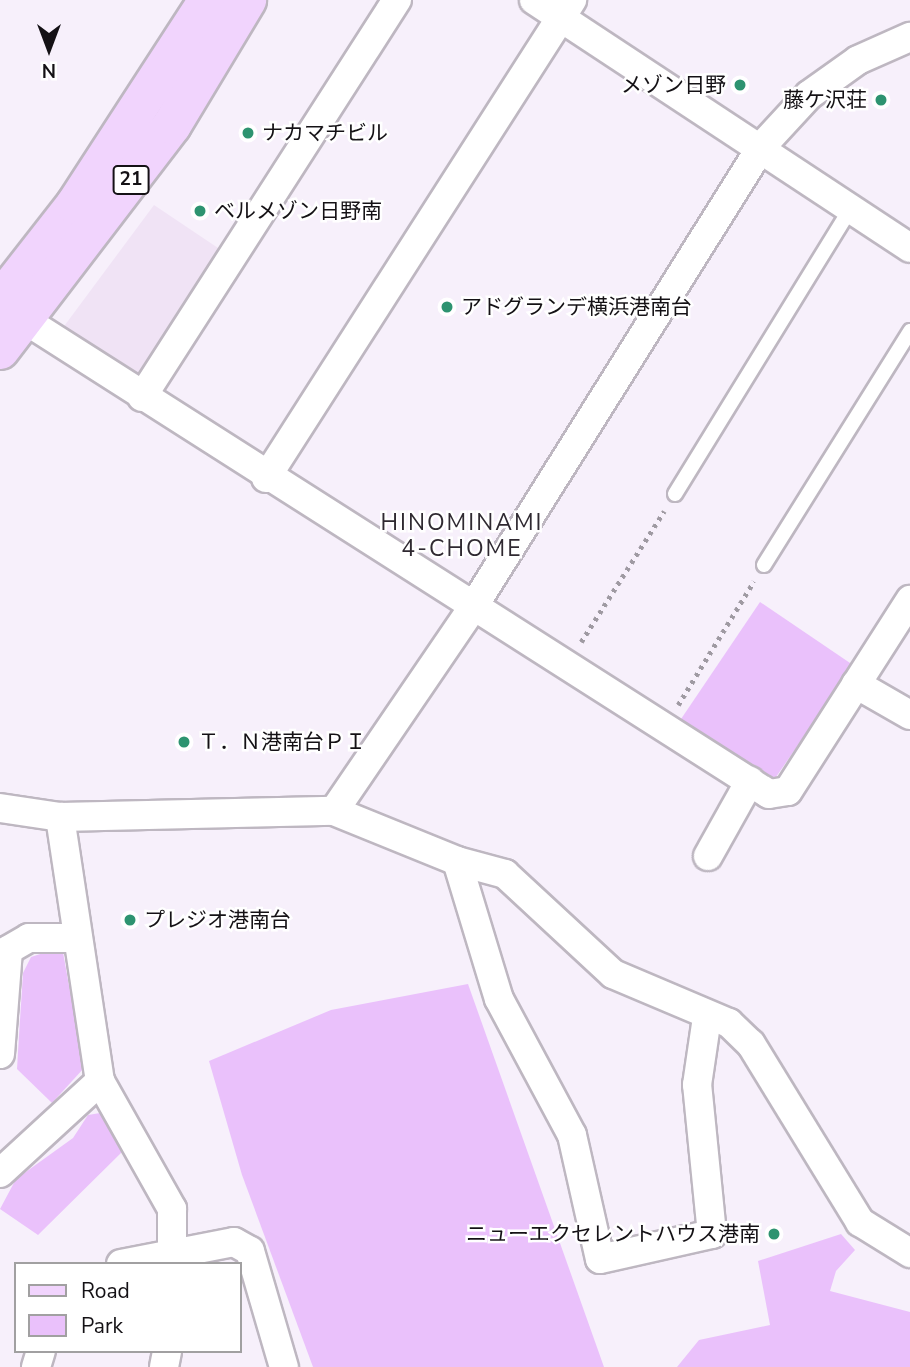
<!DOCTYPE html>
<meta charset="utf-8">
<style>
body{margin:0}
#map{position:relative;width:910px;height:1367px;overflow:hidden;background:#f7f0fb;font-family:"Nunito Sans","Noto Sans JP",sans-serif}
div>[style]{position:absolute}
.built>*{inset:0;background:#f0e3f5}
.green>*{inset:0;background:#eac1fb}
.path>*{height:4.5px;margin-top:-2.25px;transform-origin:0;background:repeating-linear-gradient(90deg,#9f9aa2 0 3.5px,transparent 0 8.5px)}
.roads{filter:drop-shadow(2px 0 #beb7c1) drop-shadow(-2px 0 #beb7c1) drop-shadow(0 2px #beb7c1) drop-shadow(0 -2px #beb7c1)}
.lane>*{height:14px;margin:-7px;padding:0 7px;transform-origin:7px;border-radius:7px;background:#fff}
.street>*{height:28px;margin:-14px;padding:0 14px;transform-origin:14px;border-radius:14px;background:#fff}
.primary>*{height:38px;margin:-19px;padding:0 19px;transform-origin:19px;border-radius:19px;background:#f1d4fd}
.dots>*{width:19px;height:19px;translate:-50% -50%;box-sizing:border-box;border:4px solid #fff;border-radius:50%}
span{translate:-50% -50%;white-space:nowrap;text-align:center;line-height:1.15;-webkit-text-stroke:5px #fff;paint-order:stroke}
.shield-label span{padding:2px 5px;background:#fff;border:2px solid;border-radius:5px;-webkit-text-stroke-width:0}
.shield-label{font-size:19px;color:#141115;font-weight:700}
.poi-label{font-size:21px;color:#141115}
.right{translate:-100% -50%;text-align:right}
.left{translate:0 -50%;text-align:left}
.neighbourhood-label{font-size:23px;color:#2f2931;letter-spacing:2px}
.legend{position:absolute;left:14px;top:1262px;width:228px;height:91px;box-sizing:border-box;background:#fff;border:2px solid #a1a0a1;margin:0;padding:9px 12px;list-style:none;font-size:21px;color:#141115}
.legend li{display:flex;align-items:center;gap:14px;height:35px}
.legend b{width:35px;border:2px solid #a1a0a1}
.north{position:absolute;left:14px;top:14px;width:70px;height:70px;-webkit-text-stroke:5px #fff;paint-order:stroke;rotate:180deg;font-size:19px;font-weight:700;line-height:28px;text-align:center;color:#141115}
.north::after{content:'';display:block;margin:auto;width:24px;height:32px;background:#141115;clip-path:polygon(50% 0,100% 100%,50% 72%,0 100%)}
</style>
<div id="map">
<div class="built">
<div style="clip-path:polygon(154px 205px,224px 252px,143px 375px,133px 376px,62px 329px)"></div>
</div>
<div class="green">
<div style="clip-path:polygon(760px 602px,853px 665px,776px 777px,763px 779px,679px 722px)"></div>
<div style="clip-path:polygon(62px 947px,84px 1068px,52px 1103px,17px 1069px,18px 1052px,23px 973px,31px 957px)"></div>
<div style="clip-path:polygon(468px 984px,604px 1367px,313px 1367px,242px 1175px,209px 1061px,331px 1010px)"></div>
<div style="clip-path:polygon(100px 1113px,122px 1152px,38px 1235px,0 1209px,16px 1179px,73px 1138px,88px 1115px)"></div>
<div style="clip-path:polygon(841px 1234px,855px 1250px,836px 1271px,830px 1291px,910px 1312px,910px 1367px,677px 1367px,699px 1340px,770px 1325px,758px 1261px)"></div>
</div>
<div class="path">
<div style="left:581px;top:642px;width:155px;rotate:-57.6deg"></div>
<div style="left:678px;top:705px;width:145px;rotate:-58.5deg"></div>
</div>
<div class="roads">
<div class="lane">
<div style="left:675px;top:494px;width:334px;rotate:-58.4deg"></div>
<div style="left:764px;top:565px;width:276px;rotate:-58deg"></div>
</div>
<div class="street">
<div style="left:534px;top:0;width:450px;rotate:33.4deg"></div>
<div style="left:25px;top:320px;width:882px;rotate:32.5deg"></div>
<div style="left:769px;top:794px;width:19px;rotate:-9deg"></div>
<div style="left:788px;top:791px;width:227px;rotate:-57.4deg"></div>
<div style="left:142px;top:397px;width:472px;rotate:-57.3deg"></div>
<div style="left:266px;top:478px;width:568px;rotate:-57.37deg"></div>
<div style="left:856px;top:684px;width:62px;rotate:29.9deg"></div>
<div style="left:0;top:808px;width:61px;rotate:8.5deg"></div>
<div style="left:60px;top:817px;width:274px;rotate:-1.3deg"></div>
<div style="left:334px;top:811px;width:133px;rotate:22.1deg"></div>
<div style="left:457px;top:861px;width:50px;rotate:15.2deg"></div>
<div style="left:505px;top:874px;width:147px;rotate:42.8deg"></div>
<div style="left:613px;top:974px;width:126px;rotate:22.9deg"></div>
<div style="left:729px;top:1023px;width:30px;rotate:44deg"></div>
<div style="left:751px;top:1044px;width:209px;rotate:58.5deg"></div>
<div style="left:860px;top:1222px;width:59px;rotate:31.8deg"></div>
<div style="left:334px;top:811px;width:250px;rotate:-55.7deg"></div>
<div style="left:475px;top:604px;width:540px;rotate:-57.93deg"></div>
<div style="left:762px;top:146px;width:69px;rotate:-47.3deg"></div>
<div style="left:809px;top:95px;width:60px;rotate:-35.5deg"></div>
<div style="left:858px;top:60px;width:57px;rotate:-23.9deg"></div>
<div style="left:60px;top:817px;width:267px;rotate:81.4deg"></div>
<div style="left:100px;top:1081px;width:147px;rotate:60.6deg"></div>
<div style="left:172px;top:1209px;width:55px;rotate:90deg"></div>
<div style="left:708px;top:856px;width:86px;rotate:-60.8deg"></div>
<div style="left:457px;top:861px;width:144px;rotate:73.1deg"></div>
<div style="left:499px;top:999px;width:154px;rotate:61.8deg"></div>
<div style="left:572px;top:1135px;width:127px;rotate:77.3deg"></div>
<div style="left:600px;top:1259px;width:115px;rotate:-12.6deg"></div>
<div style="left:712px;top:1234px;width:150px;rotate:-95.7deg"></div>
<div style="left:697px;top:1085px;width:69px;rotate:-81.6deg"></div>
<div style="left:0;top:1054px;width:104px;rotate:-85.6deg"></div>
<div style="left:8px;top:950px;width:24px;rotate:-30deg"></div>
<div style="left:29px;top:938px;width:47px"></div>
<div style="left:0;top:1173px;width:136px;rotate:-42.6deg"></div>
<div style="left:121px;top:1264px;width:115px;rotate:-11deg"></div>
<div style="left:234px;top:1242px;width:18px;rotate:29deg"></div>
<div style="left:250px;top:1251px;width:121px;rotate:73.7deg"></div>
<div style="left:36px;top:1367px;width:17px;rotate:-73deg"></div>
<div style="left:164px;top:1367px;width:16px;rotate:-79deg"></div>
</div>
<div class="primary">
<div style="left:0;top:301px;width:122px;rotate:-52deg"></div>
<div style="left:75px;top:205px;width:244px;rotate:-57deg"></div>
<div style="left:0;top:350px;width:283px;rotate:-52.6deg"></div>
<div style="left:172px;top:125px;width:146px;rotate:-59deg"></div>
</div>
</div>
<div class="dots">
<div style="left:740px;top:85px;background:#2d9370"></div>
<div style="left:881px;top:100px;background:#2d9370"></div>
<div style="left:248px;top:133px;background:#2d9370"></div>
<div style="left:200px;top:211px;background:#2d9370"></div>
<div style="left:447px;top:307px;background:#2d9370"></div>
<div style="left:184px;top:742px;background:#2d9370"></div>
<div style="left:130px;top:920px;background:#2d9370"></div>
<div style="left:774px;top:1234px;background:#2d9370"></div>
</div>
<div class="shield-label">
<span style="left:131px;top:180px">21</span>
</div>
<div class="poi-label">
<span class="right" style="left:726px;top:85px">メゾン日野</span>
<span class="right" style="left:867px;top:100px">藤ケ沢荘</span>
<span class="left" style="left:262px;top:133px">ナカマチビル</span>
<span class="left" style="left:214px;top:211px">ベルメゾン日野南</span>
<span class="left" style="left:461px;top:307px">アドグランデ横浜港南台</span>
<span class="left" style="left:198px;top:742px">Ｔ．Ｎ港南台ＰＩ</span>
<span class="left" style="left:144px;top:920px">プレジオ港南台</span>
<span class="right" style="left:760px;top:1234px">ニューエクセレントハウス港南</span>
</div>
<div class="neighbourhood-label">
<span style="left:462px;top:536px">HINOMINAMI<br>4-CHOME</span>
</div>
<ul class="legend">
<li><b style="height:9px;background:#f1d4fd"></b>Road</li>
<li><b style="height:19px;background:#eac1fb"></b>Park</li>
</ul>
<div class="north">N</div>
</div>
